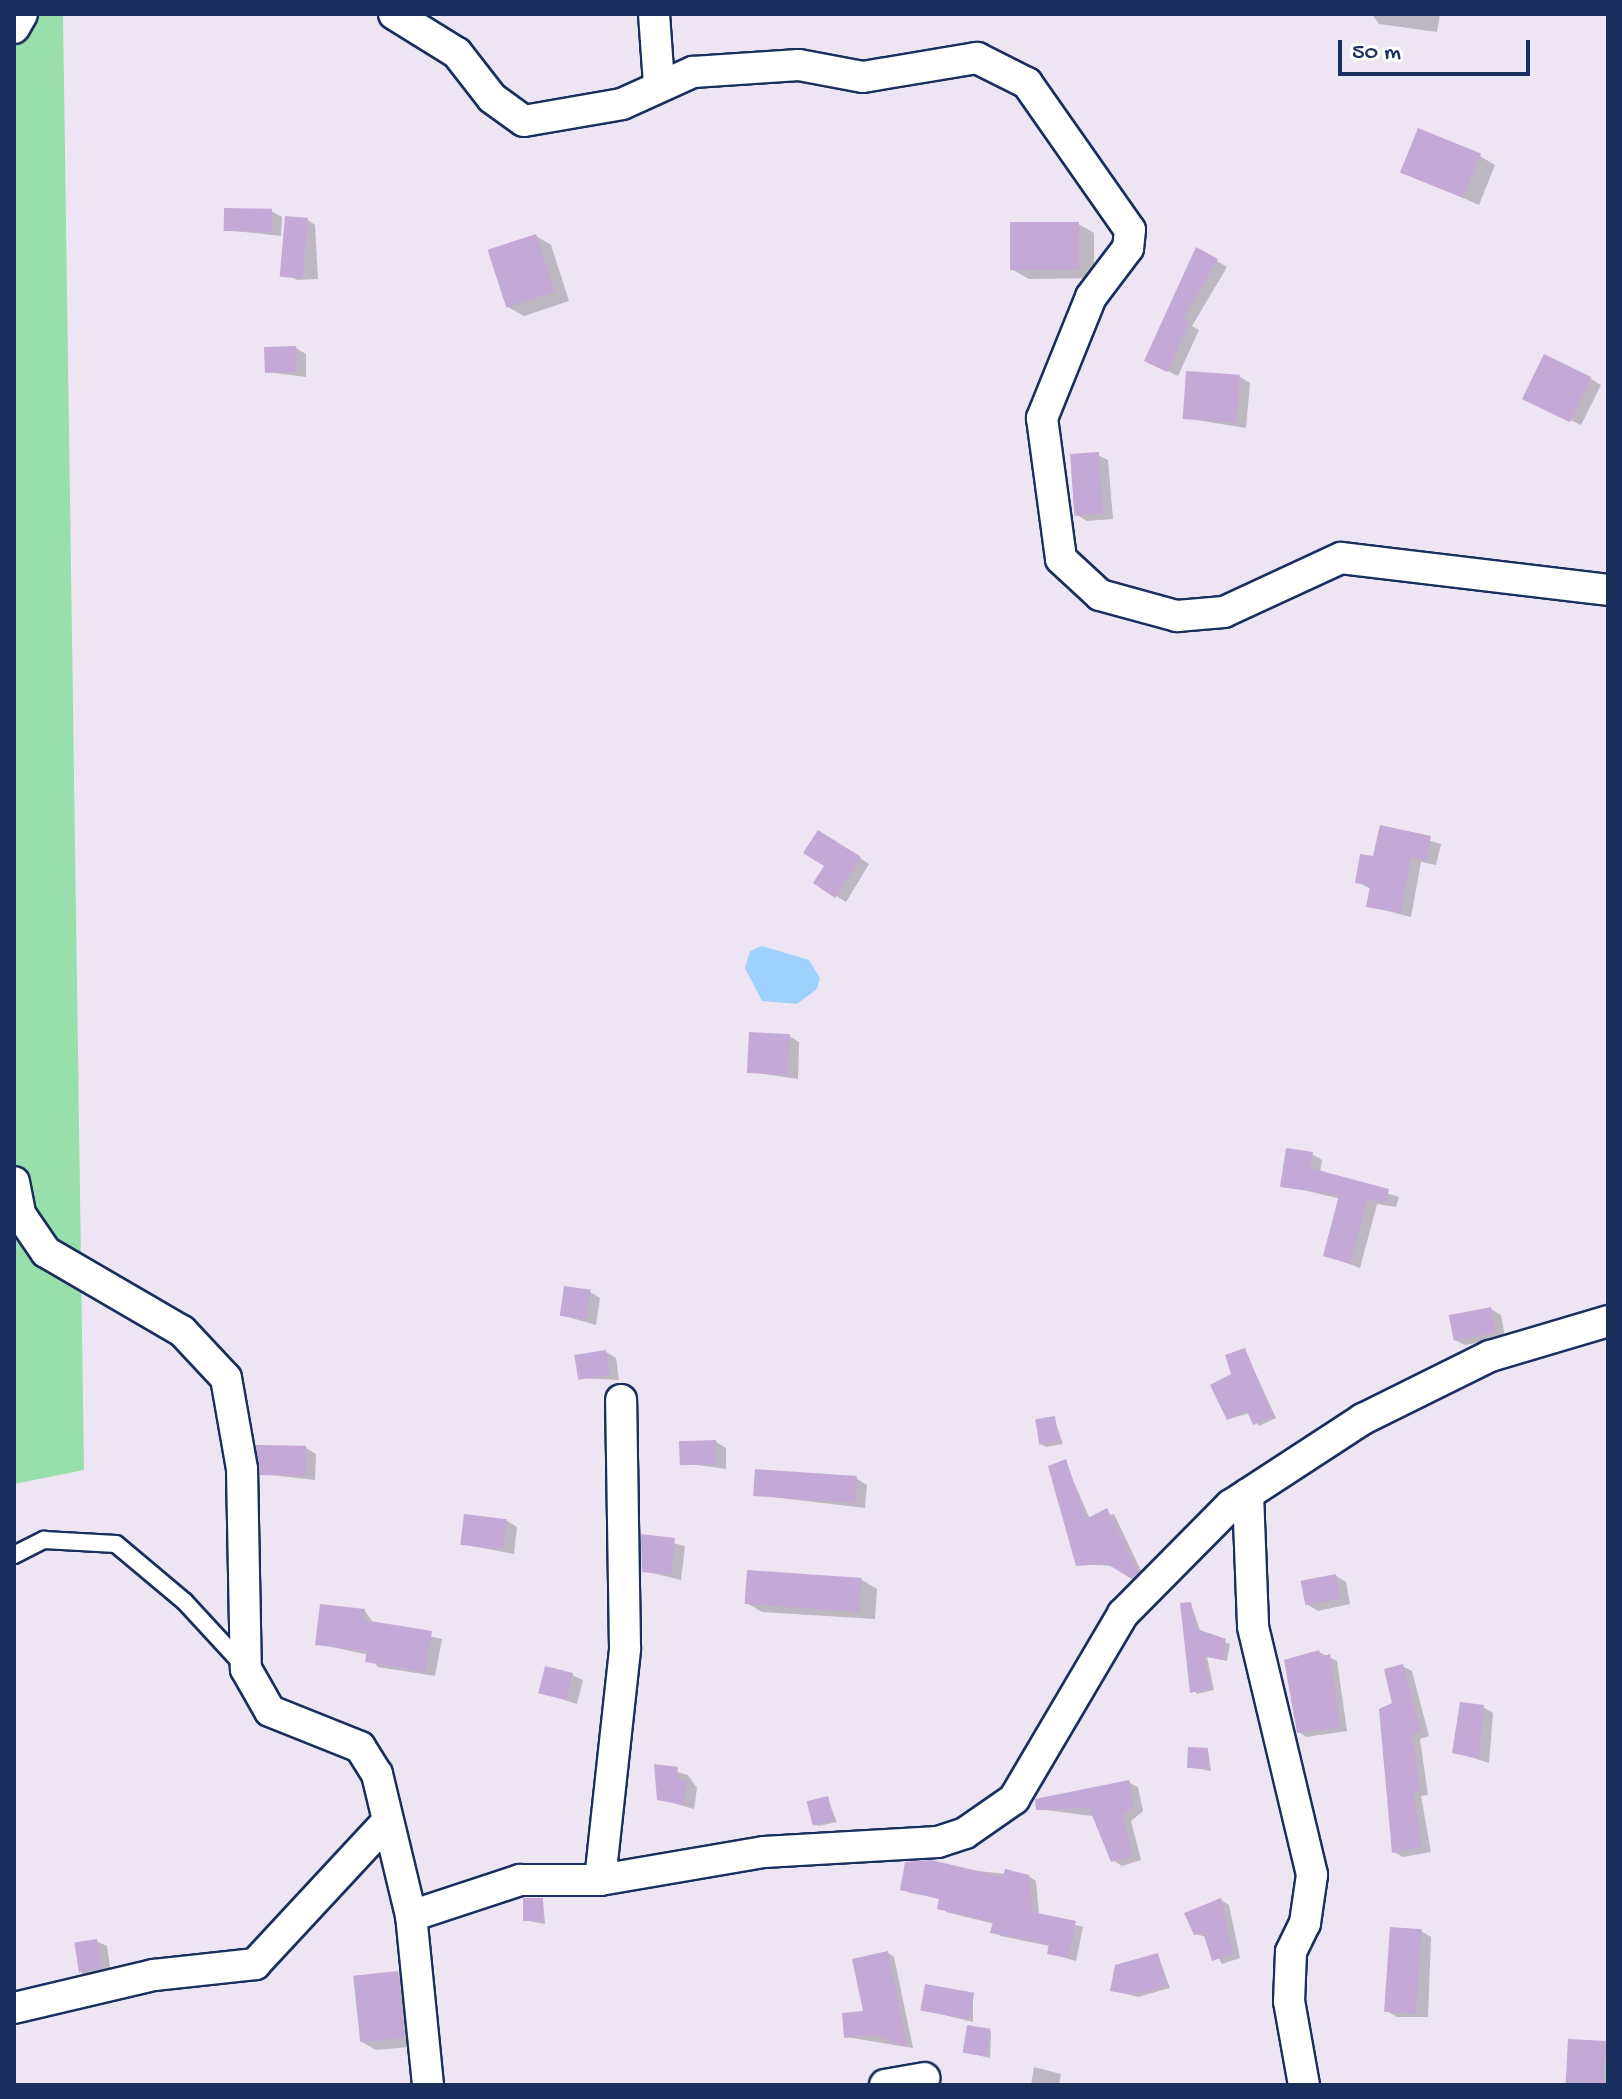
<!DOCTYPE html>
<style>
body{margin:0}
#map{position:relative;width:1622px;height:2099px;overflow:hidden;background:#ede5f3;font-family:"Gochi Hand",sans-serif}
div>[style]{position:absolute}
.green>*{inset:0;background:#98dfac}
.water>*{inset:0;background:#9ed2fc}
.shadow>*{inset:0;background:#0003;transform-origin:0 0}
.building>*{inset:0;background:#c4a9d6;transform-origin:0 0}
.roads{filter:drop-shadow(2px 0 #1b2f5e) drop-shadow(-2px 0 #1b2f5e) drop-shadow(0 2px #1b2f5e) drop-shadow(0 -2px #1b2f5e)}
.service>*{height:16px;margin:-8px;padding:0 8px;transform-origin:8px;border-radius:8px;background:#fff}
.minor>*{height:30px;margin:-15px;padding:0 15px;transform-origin:15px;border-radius:15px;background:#fff}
span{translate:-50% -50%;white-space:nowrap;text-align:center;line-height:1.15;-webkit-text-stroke:8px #fff;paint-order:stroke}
.frame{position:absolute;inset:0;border:16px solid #1b2f5e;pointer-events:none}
.scale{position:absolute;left:1338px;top:40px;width:192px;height:36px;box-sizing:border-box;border:4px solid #1b2f5e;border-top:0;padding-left:10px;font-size:24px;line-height:28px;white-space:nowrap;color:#1b2f5e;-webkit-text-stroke:6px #fff;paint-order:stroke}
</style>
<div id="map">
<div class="green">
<div style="clip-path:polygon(14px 14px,63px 14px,84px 1470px,14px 1484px)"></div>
</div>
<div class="water">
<div style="clip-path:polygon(762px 946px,809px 960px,820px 978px,817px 989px,797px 1004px,762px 1001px,745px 968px,750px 951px)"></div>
</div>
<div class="shadow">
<div style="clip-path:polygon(1372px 14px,1440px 14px,1437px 32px,1379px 24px)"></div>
<div style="clip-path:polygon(1480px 156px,1495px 165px,1479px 205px,1402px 171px)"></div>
<div style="clip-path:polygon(271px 211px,282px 217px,281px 236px,225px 230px)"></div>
<div style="clip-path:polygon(308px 220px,315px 225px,318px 279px,297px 280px,290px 276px)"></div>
<div style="clip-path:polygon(1078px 224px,1094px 233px,1094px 278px,1029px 279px,1013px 270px)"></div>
<div style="clip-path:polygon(536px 236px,551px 245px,569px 301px,524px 316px,508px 307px)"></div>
<div style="clip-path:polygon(1197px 249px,1227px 267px,1192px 326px,1199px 330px,1178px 376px,1157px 366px)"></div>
<div style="clip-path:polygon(296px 348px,306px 354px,306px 377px,267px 372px)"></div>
<div style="clip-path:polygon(1240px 377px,1250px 383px,1246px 428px,1184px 418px)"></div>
<div style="clip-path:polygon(1591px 379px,1601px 385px,1581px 425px,1536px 404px)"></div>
<div style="clip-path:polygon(1098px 455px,1108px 460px,1113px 519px,1087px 521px,1077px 515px)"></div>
<div style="clip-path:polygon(1382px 827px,1441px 844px,1436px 865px,1421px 862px,1411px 917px,1368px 906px,1371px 889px,1357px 882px,1374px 858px)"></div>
<div style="clip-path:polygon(829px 838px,869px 864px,846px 902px,815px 883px,826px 866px)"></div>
<div style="clip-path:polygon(789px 1036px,799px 1042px,798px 1079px,749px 1072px)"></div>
<div style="clip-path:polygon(1312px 1154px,1322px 1160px,1320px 1173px,1399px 1197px,1396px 1207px,1377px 1204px,1360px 1268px,1325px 1255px,1341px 1199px,1282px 1185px)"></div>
<div style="clip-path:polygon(590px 1292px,600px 1298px,596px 1325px,561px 1315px)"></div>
<div style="clip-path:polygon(1491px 1309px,1501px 1315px,1505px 1338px,1465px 1345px,1455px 1340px)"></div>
<div style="clip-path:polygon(1245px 1351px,1276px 1418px,1259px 1426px,1250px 1413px,1229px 1419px,1233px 1375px)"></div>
<div style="clip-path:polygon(606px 1352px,616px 1358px,619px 1380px,579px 1378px)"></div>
<div style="clip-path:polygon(1054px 1418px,1063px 1444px,1046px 1447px,1041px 1444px)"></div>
<div style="clip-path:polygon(716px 1442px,726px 1448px,726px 1469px,682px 1463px)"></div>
<div style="clip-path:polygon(306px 1448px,316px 1454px,315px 1480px,262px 1474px)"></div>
<div style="clip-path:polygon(1065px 1462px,1090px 1519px,1114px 1514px,1144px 1577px,1140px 1581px,1115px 1566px,1077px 1564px)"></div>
<div style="clip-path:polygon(857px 1479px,867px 1485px,865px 1508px,755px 1495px)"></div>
<div style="clip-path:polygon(507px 1521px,517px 1527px,514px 1554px,462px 1544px)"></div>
<div style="clip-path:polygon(643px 1536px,685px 1546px,681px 1580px,644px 1571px)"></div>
<div style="clip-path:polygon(1336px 1576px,1346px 1582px,1350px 1604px,1318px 1611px,1308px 1605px)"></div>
<div style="clip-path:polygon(862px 1580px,877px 1589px,875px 1619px,762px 1612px,747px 1603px)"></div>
<div style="clip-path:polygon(1191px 1604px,1201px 1633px,1230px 1644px,1227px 1661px,1207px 1657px,1214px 1690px,1196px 1694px)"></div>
<div style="clip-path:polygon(365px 1611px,374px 1624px,442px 1639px,435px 1676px,378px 1667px,369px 1655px,318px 1644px)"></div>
<div style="clip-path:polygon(1319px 1652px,1337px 1661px,1347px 1731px,1306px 1737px,1299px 1732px)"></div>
<div style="clip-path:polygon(1402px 1666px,1412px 1671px,1429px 1736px,1420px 1739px,1428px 1795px,1421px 1796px,1431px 1852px,1403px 1857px,1394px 1852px)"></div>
<div style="clip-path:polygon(572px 1675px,583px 1680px,577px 1704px,540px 1692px)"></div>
<div style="clip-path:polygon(1483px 1707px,1493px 1713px,1489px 1763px,1455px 1752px)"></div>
<div style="clip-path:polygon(1208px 1750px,1211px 1771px,1188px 1767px)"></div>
<div style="clip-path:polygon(656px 1766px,688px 1775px,697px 1788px,694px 1809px,659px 1799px)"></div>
<div style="clip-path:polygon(1128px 1782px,1138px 1787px,1143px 1811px,1131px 1821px,1141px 1860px,1122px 1866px,1113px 1860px,1100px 1817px,1038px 1809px)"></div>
<div style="clip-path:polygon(827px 1798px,837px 1822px,819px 1826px,814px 1824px)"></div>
<div style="clip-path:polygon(907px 1864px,1028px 1876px,1036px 1881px,1039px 1915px,1083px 1927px,1076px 1961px,1049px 1953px,1050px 1946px,1000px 1936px,995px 1924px,946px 1912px,941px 1898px,910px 1893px,903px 1888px)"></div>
<div style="clip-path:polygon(543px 1900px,545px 1924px,523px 1920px)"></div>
<div style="clip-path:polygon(1221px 1900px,1229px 1905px,1240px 1958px,1222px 1964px,1207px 1937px,1195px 1934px)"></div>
<div style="clip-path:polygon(1421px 1931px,1431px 1937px,1428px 2017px,1397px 2017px,1387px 2011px)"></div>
<div style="clip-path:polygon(96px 1941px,107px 1946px,111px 1974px,91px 1979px,81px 1973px)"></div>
<div style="clip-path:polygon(888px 1953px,894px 1957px,913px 2048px,846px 2037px,866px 2013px)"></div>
<div style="clip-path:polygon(1158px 1955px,1170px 1988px,1138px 1997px,1112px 1990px)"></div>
<div style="clip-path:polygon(398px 1973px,414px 1982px,420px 2046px,376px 2050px,360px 2041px)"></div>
<div style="clip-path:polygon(973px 1995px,973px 2022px,923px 2010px)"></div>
<div style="clip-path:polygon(991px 2031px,990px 2058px,968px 2053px)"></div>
<div style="left:1570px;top:2041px;width:38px;height:44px"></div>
<div style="clip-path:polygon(1034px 2067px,1061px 2074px,1059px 2085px,1031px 2085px)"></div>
</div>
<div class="building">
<div style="left:1418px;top:128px;width:68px;height:48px;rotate:22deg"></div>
<div style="left:224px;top:208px;width:48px;height:23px;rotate:1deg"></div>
<div style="left:285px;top:216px;width:23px;height:61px;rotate:5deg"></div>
<div style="left:1079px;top:222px;width:48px;height:69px;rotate:90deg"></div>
<div style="left:536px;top:234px;width:61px;height:51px;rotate:72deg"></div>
<div style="clip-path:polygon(1196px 247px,1218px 259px,1183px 319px,1190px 322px,1167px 372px,1144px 361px)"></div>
<div style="left:296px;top:346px;width:26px;height:32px;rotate:88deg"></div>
<div style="left:1544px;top:354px;width:53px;height:50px;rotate:26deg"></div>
<div style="left:1186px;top:371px;width:54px;height:48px;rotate:4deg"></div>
<div style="left:1099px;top:452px;width:62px;height:29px;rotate:86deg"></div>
<div style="clip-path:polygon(1380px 825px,1431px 836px,1426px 861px,1411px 857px,1401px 913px,1366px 907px,1370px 886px,1355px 883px,1360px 854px,1373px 856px)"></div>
<div style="clip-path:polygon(818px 830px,861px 857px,835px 898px,813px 883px,824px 866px,803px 853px)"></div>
<div style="left:749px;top:1032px;width:41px;height:41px;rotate:3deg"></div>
<div style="clip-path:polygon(1286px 1148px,1313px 1152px,1310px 1168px,1389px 1189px,1386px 1202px,1367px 1200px,1350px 1264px,1323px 1256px,1339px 1195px,1280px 1187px)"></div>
<div style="left:564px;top:1286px;width:27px;height:30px;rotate:8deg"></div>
<div style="left:1491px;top:1307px;width:26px;height:43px;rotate:79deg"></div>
<div style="clip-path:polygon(1245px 1348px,1273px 1416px,1253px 1425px,1247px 1411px,1227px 1420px,1210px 1385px,1231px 1374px,1225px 1355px)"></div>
<div style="left:606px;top:1350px;width:25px;height:32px;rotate:81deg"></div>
<div style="left:1055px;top:1416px;width:26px;height:20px;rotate:81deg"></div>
<div style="left:716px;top:1440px;width:24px;height:37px;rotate:88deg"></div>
<div style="left:256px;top:1445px;width:50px;height:30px;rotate:1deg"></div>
<div style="clip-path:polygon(1066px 1459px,1086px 1519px,1107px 1508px,1139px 1573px,1132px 1579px,1107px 1564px,1076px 1566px,1048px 1466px)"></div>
<div style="left:755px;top:1469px;width:102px;height:27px;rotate:4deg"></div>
<div style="left:464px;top:1514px;width:43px;height:31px;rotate:7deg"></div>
<div style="clip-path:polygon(641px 1534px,675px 1538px,671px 1575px,642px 1572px)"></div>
<div style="left:747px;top:1570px;width:115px;height:34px;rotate:4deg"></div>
<div style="left:1336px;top:1574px;width:25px;height:36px;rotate:79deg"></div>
<div style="clip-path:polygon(1191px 1602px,1197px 1629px,1226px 1639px,1222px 1660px,1204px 1656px,1211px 1688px,1190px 1693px,1180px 1603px)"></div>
<div style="clip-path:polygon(320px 1604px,365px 1609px,364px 1620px,432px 1631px,425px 1672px,365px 1662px,367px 1651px,315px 1645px)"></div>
<div style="clip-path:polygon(1319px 1650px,1321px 1657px,1330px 1654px,1340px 1728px,1297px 1733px,1284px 1660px)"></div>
<div style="clip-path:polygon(1403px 1664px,1421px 1731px,1412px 1734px,1420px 1791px,1413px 1792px,1422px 1847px,1392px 1853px,1379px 1709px,1392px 1703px,1384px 1669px)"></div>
<div style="left:545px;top:1666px;width:29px;height:28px;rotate:14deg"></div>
<div style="clip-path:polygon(1460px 1702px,1484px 1705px,1479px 1759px,1452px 1753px)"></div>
<div style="left:1188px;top:1747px;width:20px;height:21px;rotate:3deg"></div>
<div style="clip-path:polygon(654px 1764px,678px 1767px,677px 1779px,687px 1780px,684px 1805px,657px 1800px)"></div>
<div style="clip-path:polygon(1129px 1780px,1134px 1806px,1122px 1815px,1133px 1855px,1111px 1862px,1089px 1808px,1036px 1810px,1035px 1799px)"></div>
<div style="left:828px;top:1796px;width:25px;height:22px;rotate:76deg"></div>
<div style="clip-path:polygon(931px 1860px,1003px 1877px,1005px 1869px,1029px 1875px,1032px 1912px,1076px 1921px,1068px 1958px,1047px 1954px,1049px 1944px,990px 1933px,993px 1922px,937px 1909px,939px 1899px,900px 1890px,905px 1862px)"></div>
<div style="left:523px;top:1898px;width:20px;height:23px"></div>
<div style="clip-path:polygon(1221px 1898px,1233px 1954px,1212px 1961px,1203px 1932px,1194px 1935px,1184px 1913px)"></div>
<div style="left:1390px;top:1927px;width:32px;height:85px;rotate:4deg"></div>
<div style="left:97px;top:1939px;width:30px;height:23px;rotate:81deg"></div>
<div style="clip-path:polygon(888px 1951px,907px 2047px,874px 2035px,844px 2038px,842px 2013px,863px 2011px,852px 1959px)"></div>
<div style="clip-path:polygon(1158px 1953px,1167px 1986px,1132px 1995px,1110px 1991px,1115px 1965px)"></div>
<div style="left:398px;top:1971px;width:67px;height:45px;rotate:84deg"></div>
<div style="left:925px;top:1984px;width:50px;height:27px;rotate:10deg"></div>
<div style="left:967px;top:2025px;width:24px;height:28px;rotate:9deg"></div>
<div style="left:1568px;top:2039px;width:38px;height:46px;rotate:3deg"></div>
</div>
<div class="roads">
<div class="service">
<div style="left:14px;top:1555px;width:34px;rotate:-27deg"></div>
<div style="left:44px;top:1540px;width:72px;rotate:3.2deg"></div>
<div style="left:116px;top:1544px;width:90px;rotate:40deg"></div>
<div style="left:185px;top:1602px;width:87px;rotate:47.3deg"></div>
</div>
<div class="minor">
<div style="left:394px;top:14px;width:74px;rotate:31.8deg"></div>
<div style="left:457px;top:53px;width:57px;rotate:52.1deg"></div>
<div style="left:492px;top:98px;width:39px;rotate:36deg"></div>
<div style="left:524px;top:121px;width:99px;rotate:-9.8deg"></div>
<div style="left:622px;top:104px;width:78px;rotate:-24.3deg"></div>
<div style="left:693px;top:72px;width:106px;rotate:-3.8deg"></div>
<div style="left:799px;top:65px;width:65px;rotate:10.6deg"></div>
<div style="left:863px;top:77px;width:116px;rotate:-9.5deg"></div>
<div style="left:977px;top:58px;width:56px;rotate:26.6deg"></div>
<div style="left:1027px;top:83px;width:179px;rotate:55deg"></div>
<div style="left:1130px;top:230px;width:18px;rotate:96deg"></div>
<div style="left:1128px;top:248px;width:61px;rotate:127.1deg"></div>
<div style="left:1091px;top:297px;width:131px;rotate:112deg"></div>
<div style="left:1042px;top:418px;width:142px;rotate:82.3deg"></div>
<div style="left:1061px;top:559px;width:53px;rotate:42.7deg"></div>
<div style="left:1100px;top:595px;width:80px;rotate:15.3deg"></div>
<div style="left:1177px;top:616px;width:47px;rotate:-4.9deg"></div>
<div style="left:1224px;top:612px;width:129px;rotate:-24.8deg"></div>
<div style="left:1341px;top:558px;width:269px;rotate:6.8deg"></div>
<div style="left:654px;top:14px;width:70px;rotate:85.9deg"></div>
<div style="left:14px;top:28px;width:16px;rotate:-60deg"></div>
<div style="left:14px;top:1182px;width:33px;rotate:79deg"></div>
<div style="left:20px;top:1214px;width:46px;rotate:55.6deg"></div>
<div style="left:46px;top:1252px;width:157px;rotate:30.2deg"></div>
<div style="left:182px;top:1331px;width:64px;rotate:46.9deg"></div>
<div style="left:226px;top:1378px;width:92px;rotate:80deg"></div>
<div style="left:242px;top:1469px;width:200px;rotate:88.9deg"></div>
<div style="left:246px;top:1669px;width:48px;rotate:60.3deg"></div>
<div style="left:270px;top:1711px;width:97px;rotate:21.8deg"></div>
<div style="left:360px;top:1747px;width:32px;rotate:58deg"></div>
<div style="left:377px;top:1774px;width:146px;rotate:76.5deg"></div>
<div style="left:1248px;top:1494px;width:133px;rotate:87.8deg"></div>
<div style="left:1253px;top:1627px;width:255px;rotate:76.6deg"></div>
<div style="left:1312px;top:1875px;width:49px;rotate:98.3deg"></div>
<div style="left:1305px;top:1923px;width:32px;rotate:116deg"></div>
<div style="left:1291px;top:1952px;width:49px;rotate:92.3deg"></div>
<div style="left:1289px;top:2001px;width:85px;rotate:79.9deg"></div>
<div style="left:600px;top:1880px;width:233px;rotate:-83.8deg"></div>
<div style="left:625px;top:1648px;width:248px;rotate:-90.9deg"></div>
<div style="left:14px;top:2008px;width:144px;rotate:-13.3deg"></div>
<div style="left:154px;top:1975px;width:102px;rotate:-6.2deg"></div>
<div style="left:255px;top:1964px;width:190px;rotate:-47.1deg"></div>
<div style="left:428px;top:2085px;width:170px;rotate:-95.7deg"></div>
<div style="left:411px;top:1916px;width:115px;rotate:-18.3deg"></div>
<div style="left:520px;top:1880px;width:80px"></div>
<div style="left:600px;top:1880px;width:166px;rotate:-9.7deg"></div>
<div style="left:764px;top:1852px;width:174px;rotate:-3.3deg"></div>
<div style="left:938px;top:1842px;width:28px;rotate:-18deg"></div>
<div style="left:965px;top:1833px;width:60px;rotate:-34.8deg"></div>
<div style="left:1014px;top:1799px;width:215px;rotate:-59.5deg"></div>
<div style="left:1123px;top:1614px;width:153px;rotate:-45.3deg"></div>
<div style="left:1231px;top:1505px;width:158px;rotate:-33.1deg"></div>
<div style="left:1363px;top:1419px;width:142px;rotate:-26.4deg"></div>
<div style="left:1490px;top:1356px;width:123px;rotate:-16.5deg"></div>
<div style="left:885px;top:2085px;width:40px;rotate:-10deg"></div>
</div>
</div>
<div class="frame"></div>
<div class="scale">50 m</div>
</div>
